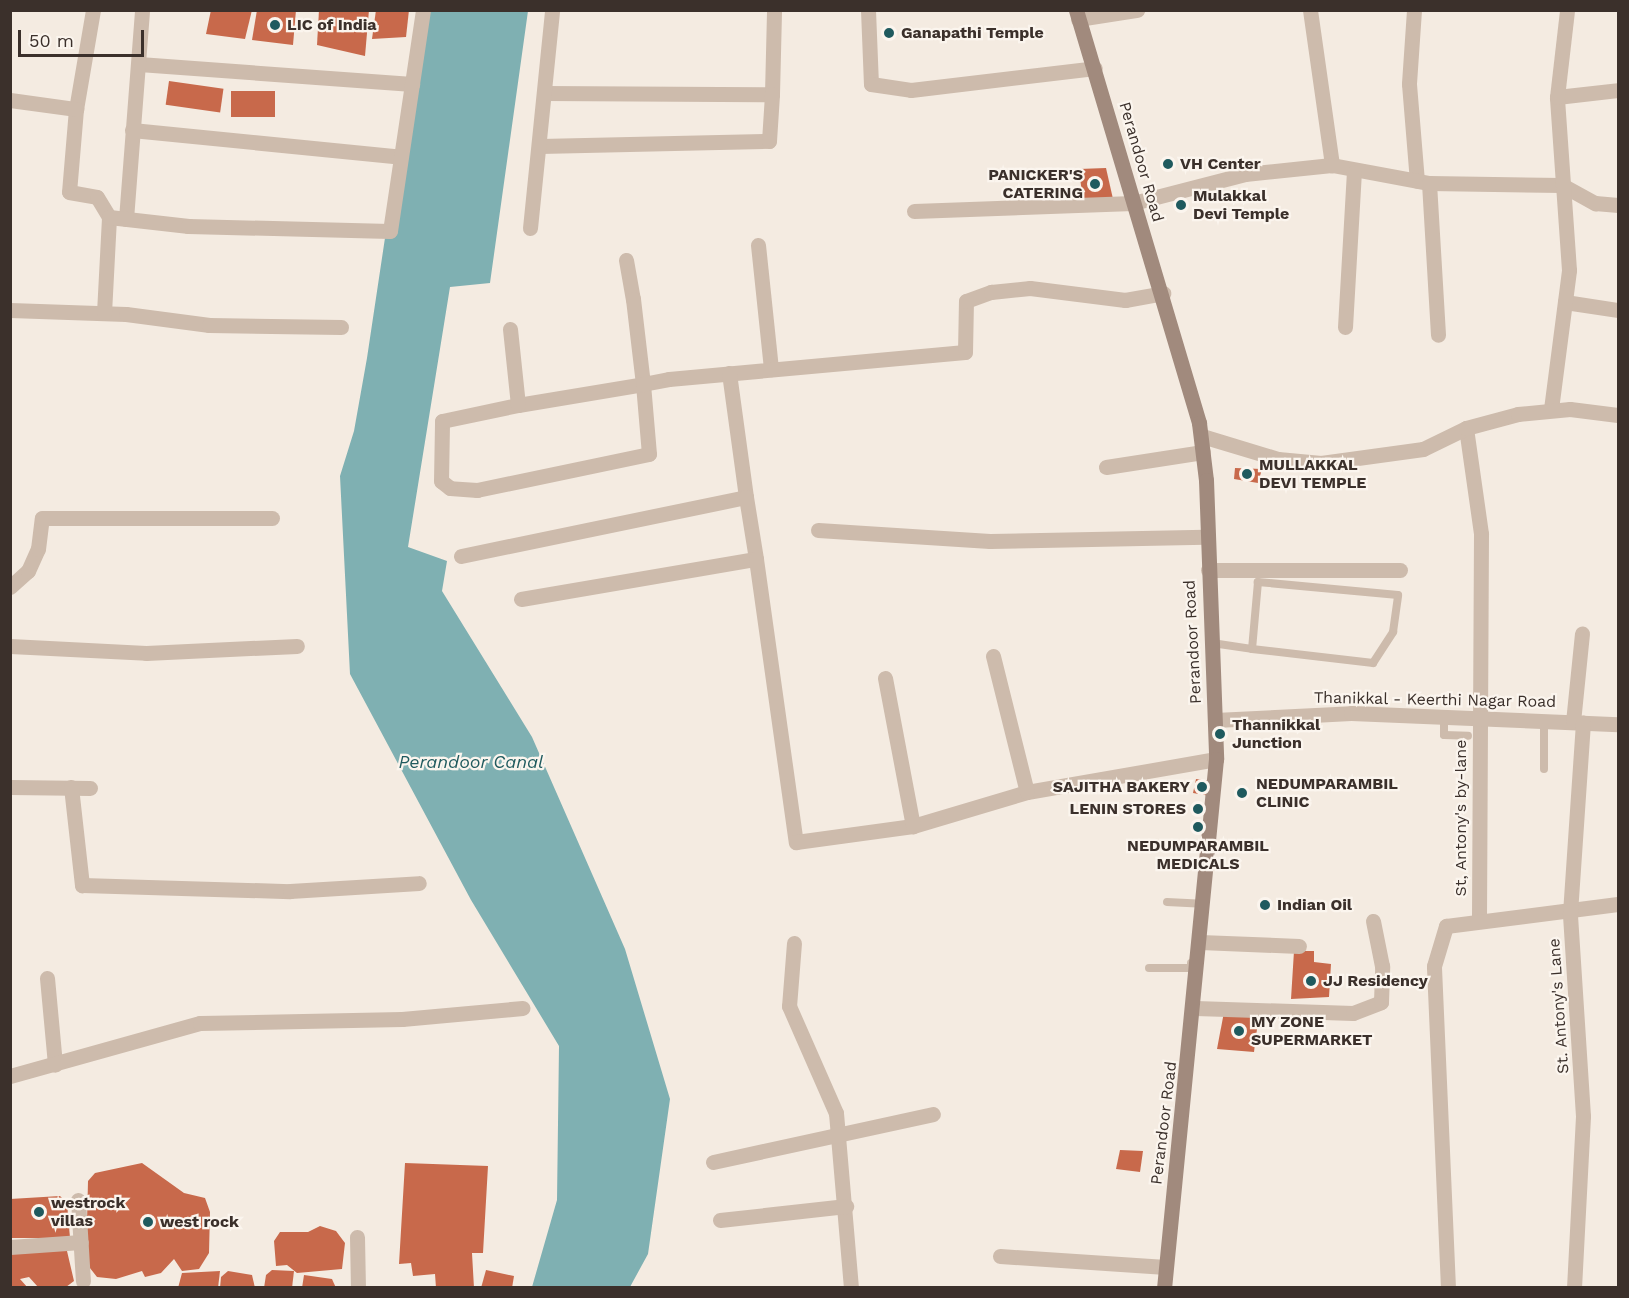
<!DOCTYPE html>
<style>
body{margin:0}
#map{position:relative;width:1629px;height:1298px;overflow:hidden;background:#f4ebe1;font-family:"Work Sans",sans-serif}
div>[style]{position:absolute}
.water>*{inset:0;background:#7fb0b2}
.building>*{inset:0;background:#c8694b;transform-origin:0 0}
.lane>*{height:8px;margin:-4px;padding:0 4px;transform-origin:4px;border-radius:4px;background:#cdbbac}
.street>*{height:15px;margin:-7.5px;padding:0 7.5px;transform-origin:7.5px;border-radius:7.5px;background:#cdbbac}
.secondary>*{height:15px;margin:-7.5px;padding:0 7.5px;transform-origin:7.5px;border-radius:7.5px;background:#a18a7d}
.dots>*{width:16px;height:16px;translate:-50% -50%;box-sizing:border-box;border:3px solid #fbf5ee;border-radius:50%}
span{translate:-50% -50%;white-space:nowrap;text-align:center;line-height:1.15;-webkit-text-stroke:4.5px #fbf5ee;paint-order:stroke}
.poi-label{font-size:16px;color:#3b302b;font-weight:700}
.left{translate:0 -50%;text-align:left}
.right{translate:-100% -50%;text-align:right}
.street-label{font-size:16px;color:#3b302b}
.water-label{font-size:18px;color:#1f5a5e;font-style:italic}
.frame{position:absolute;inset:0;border:12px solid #3b302b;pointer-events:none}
.scale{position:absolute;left:18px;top:30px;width:126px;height:27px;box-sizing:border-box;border:3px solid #3b302b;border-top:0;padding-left:8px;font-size:18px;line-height:21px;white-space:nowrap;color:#3b302b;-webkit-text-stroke:4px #fbf5ee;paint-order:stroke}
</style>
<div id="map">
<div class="water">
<div style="clip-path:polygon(419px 11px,528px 11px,490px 283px,450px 287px,408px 547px,447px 561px,442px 591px,532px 737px,625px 949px,670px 1099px,648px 1254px,630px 1287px,532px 1287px,557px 1200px,559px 1046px,471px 900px,350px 674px,340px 476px,354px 431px,367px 358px)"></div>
</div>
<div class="building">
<div style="clip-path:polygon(211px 10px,252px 10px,245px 39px,206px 34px)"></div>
<div style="clip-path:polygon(257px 10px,296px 10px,293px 45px,252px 40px)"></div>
<div style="clip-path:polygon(319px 10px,369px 10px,365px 56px,317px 45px)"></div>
<div style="clip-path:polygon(376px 10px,409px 10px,406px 37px,372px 39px)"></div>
<div style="left:169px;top:81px;width:55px;height:24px;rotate:8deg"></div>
<div style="left:231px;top:91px;width:44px;height:26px"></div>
<div style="clip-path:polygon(1106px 168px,1113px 199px,1083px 202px,1079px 169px)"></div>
<div style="clip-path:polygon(1235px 468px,1262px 469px,1258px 483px,1234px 479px)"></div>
<div style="clip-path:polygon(1196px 779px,1211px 781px,1210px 796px,1193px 793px)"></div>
<div style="clip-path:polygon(1294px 951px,1314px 951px,1314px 962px,1331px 964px,1329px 997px,1291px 999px)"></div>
<div style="clip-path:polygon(1224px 1012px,1259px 1014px,1254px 1052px,1217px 1049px)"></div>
<div style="clip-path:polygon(1120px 1150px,1143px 1151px,1140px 1172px,1116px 1169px)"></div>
<div style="clip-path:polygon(142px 1163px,184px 1193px,205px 1198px,210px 1212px,209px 1253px,199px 1269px,182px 1271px,174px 1259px,161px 1273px,145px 1277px,142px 1271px,116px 1279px,97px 1277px,86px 1263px,88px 1181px,95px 1173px)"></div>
<div style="clip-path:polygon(405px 1163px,488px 1166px,483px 1253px,472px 1253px,474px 1288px,436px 1288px,435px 1274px,413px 1276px,411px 1263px,399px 1264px)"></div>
<div style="clip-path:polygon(60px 1196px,67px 1203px,70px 1238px,10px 1238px,10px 1199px)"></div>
<div style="clip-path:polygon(320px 1226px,336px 1231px,345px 1243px,342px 1269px,297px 1273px,287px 1265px,276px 1266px,274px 1241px,280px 1232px,308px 1232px)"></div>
<div style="clip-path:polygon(52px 1250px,67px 1251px,74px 1281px,66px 1287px,38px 1287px,29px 1277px,20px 1279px,28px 1288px,10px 1288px,10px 1253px)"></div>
<div style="clip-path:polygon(272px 1270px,294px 1271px,292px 1288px,264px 1288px,266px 1275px)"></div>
<div style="clip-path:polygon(486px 1270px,514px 1276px,512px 1288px,481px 1288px)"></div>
<div style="clip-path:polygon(220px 1271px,218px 1288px,178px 1288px,182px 1273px)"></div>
<div style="clip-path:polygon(228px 1271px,252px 1275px,255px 1288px,220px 1288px,221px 1277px)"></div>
<div style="clip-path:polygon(304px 1275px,332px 1279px,336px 1288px,302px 1288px)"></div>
</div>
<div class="lane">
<div style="left:1212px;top:643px;width:40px;rotate:8.5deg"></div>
<div style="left:1252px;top:649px;width:122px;rotate:6.6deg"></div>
<div style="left:1373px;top:663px;width:37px;rotate:-57deg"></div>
<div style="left:1393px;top:632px;width:37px;rotate:-82deg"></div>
<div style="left:1398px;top:595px;width:141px;rotate:-174.7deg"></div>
<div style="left:1258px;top:582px;width:67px;rotate:95.1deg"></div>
<div style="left:1444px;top:716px;width:19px;rotate:90deg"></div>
<div style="left:1444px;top:735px;width:24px;rotate:2deg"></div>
<div style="left:1544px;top:769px;width:48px;rotate:-90deg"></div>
<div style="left:1167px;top:902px;width:35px;rotate:3deg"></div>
<div style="left:1149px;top:968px;width:42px"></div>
<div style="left:1191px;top:968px;width:5px;rotate:-90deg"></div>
</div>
<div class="street">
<div style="left:93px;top:10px;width:100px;rotate:99.7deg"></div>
<div style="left:76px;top:109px;width:83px;rotate:94.8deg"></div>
<div style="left:69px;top:192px;width:28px;rotate:10deg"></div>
<div style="left:97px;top:197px;width:23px;rotate:59deg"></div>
<div style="left:868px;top:10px;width:74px;rotate:87.7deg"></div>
<div style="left:871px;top:84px;width:40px;rotate:8.5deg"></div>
<div style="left:911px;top:90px;width:185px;rotate:-6.8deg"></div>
<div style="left:1310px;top:10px;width:157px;rotate:81.9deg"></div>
<div style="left:1414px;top:10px;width:74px;rotate:93.9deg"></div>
<div style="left:1409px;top:84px;width:97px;rotate:85.3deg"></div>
<div style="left:1078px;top:19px;width:60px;rotate:-8.7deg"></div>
<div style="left:139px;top:64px;width:274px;rotate:4.2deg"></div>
<div style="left:544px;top:93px;width:228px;rotate:0.3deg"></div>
<div style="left:772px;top:94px;width:84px;rotate:-88.6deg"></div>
<div style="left:1557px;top:97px;width:61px;rotate:-6.5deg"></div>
<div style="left:10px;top:100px;width:67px;rotate:7.8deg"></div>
<div style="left:132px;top:130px;width:270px;rotate:5.7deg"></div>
<div style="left:540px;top:146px;width:229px;rotate:-1.3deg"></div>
<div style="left:769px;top:141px;width:47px;rotate:-86.3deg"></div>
<div style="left:1429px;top:183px;width:152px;rotate:86.6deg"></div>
<div style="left:914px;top:211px;width:219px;rotate:-2.1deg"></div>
<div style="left:1133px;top:203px;width:116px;rotate:-14.5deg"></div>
<div style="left:1245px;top:174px;width:87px;rotate:-5.9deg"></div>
<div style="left:1332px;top:165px;width:99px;rotate:10.5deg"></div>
<div style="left:1429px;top:183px;width:133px;rotate:0.9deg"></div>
<div style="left:1562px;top:185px;width:38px;rotate:29deg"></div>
<div style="left:1595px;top:203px;width:23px;rotate:5deg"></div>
<div style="left:126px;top:219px;width:210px;rotate:-85.6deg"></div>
<div style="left:530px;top:228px;width:219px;rotate:-84.2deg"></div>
<div style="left:758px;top:245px;width:125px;rotate:84deg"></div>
<div style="left:626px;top:260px;width:40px;rotate:80deg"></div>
<div style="left:633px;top:299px;width:86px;rotate:83.3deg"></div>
<div style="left:643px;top:384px;width:70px;rotate:85.1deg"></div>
<div style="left:649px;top:454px;width:176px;rotate:168.2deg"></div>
<div style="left:477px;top:490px;width:27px;rotate:-176deg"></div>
<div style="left:450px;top:488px;width:11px;rotate:-142deg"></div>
<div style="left:441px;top:481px;width:60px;rotate:-89deg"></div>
<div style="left:442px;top:421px;width:78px;rotate:-11.9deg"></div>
<div style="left:518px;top:405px;width:127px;rotate:-9.5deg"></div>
<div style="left:643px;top:384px;width:26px;rotate:-11deg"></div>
<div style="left:669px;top:379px;width:297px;rotate:-5.2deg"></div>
<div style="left:965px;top:352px;width:51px;rotate:-88.9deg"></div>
<div style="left:966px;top:301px;width:27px;rotate:-20deg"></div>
<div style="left:991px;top:292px;width:39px;rotate:-6deg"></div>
<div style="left:1030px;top:288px;width:96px;rotate:7.2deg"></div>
<div style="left:1125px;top:300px;width:39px;rotate:-10deg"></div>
<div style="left:1565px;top:302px;width:54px;rotate:8.6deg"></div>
<div style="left:10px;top:310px;width:116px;rotate:2deg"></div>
<div style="left:126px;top:314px;width:84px;rotate:7.5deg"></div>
<div style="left:209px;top:325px;width:132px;rotate:0.9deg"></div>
<div style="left:104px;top:313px;width:96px;rotate:-87deg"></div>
<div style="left:109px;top:217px;width:80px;rotate:6.5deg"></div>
<div style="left:188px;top:226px;width:202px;rotate:1.4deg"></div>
<div style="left:390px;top:231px;width:223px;rotate:-81.5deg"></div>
<div style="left:1345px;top:327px;width:155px;rotate:-86.7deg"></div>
<div style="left:510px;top:329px;width:76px;rotate:84deg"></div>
<div style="left:729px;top:373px;width:125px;rotate:82.2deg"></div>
<div style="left:1551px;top:409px;width:140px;rotate:-82.6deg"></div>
<div style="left:1569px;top:270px;width:173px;rotate:-94deg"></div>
<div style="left:1557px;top:97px;width:88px;rotate:-83.4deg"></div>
<div style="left:1466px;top:428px;width:107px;rotate:81.9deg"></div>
<div style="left:1481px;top:534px;width:385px;rotate:90.3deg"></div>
<div style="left:1202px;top:436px;width:79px;rotate:16.8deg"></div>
<div style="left:1278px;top:459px;width:43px;rotate:5.3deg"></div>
<div style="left:1321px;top:463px;width:103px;rotate:-7.8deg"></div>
<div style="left:1423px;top:449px;width:48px;rotate:-26deg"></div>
<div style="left:1466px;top:428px;width:54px;rotate:-15.1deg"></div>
<div style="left:1518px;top:414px;width:52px;rotate:-5.5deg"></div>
<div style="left:1570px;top:409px;width:48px;rotate:7.1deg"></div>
<div style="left:1106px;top:467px;width:98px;rotate:-8.8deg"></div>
<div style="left:818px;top:530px;width:172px;rotate:3.7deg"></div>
<div style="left:990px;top:541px;width:215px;rotate:-1.1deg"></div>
<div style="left:461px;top:556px;width:291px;rotate:-11.7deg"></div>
<div style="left:746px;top:497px;width:63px;rotate:80.8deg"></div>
<div style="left:1208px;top:570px;width:192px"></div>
<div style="left:10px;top:587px;width:24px;rotate:-42deg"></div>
<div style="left:28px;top:571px;width:24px;rotate:-66deg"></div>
<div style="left:38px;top:549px;width:31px;rotate:-83deg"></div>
<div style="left:42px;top:518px;width:230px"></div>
<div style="left:521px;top:599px;width:238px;rotate:-9.7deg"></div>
<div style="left:756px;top:559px;width:286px;rotate:82deg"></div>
<div style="left:796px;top:842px;width:118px;rotate:-7.8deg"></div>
<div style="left:913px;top:826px;width:119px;rotate:-16.6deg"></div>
<div style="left:1027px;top:792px;width:192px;rotate:-9.9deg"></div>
<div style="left:10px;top:646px;width:136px;rotate:2.9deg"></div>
<div style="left:146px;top:653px;width:151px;rotate:-2.7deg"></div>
<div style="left:993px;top:656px;width:140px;rotate:76deg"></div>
<div style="left:885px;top:678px;width:151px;rotate:79.3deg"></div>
<div style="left:1215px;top:720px;width:136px;rotate:-2.9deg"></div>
<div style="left:1351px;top:713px;width:267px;rotate:2.4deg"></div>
<div style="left:1573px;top:722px;width:89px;rotate:-84.2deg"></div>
<div style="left:10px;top:787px;width:80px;rotate:0.7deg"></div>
<div style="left:71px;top:787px;width:99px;rotate:83.6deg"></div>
<div style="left:82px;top:885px;width:208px;rotate:1.7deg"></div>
<div style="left:290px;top:891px;width:129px;rotate:-3.5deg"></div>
<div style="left:1200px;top:942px;width:99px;rotate:2.3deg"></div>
<div style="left:794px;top:943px;width:63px;rotate:94.5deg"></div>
<div style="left:789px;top:1006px;width:117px;rotate:66.3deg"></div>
<div style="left:836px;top:1113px;width:176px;rotate:85.1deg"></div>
<div style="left:47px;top:978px;width:87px;rotate:84.7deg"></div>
<div style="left:1195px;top:1008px;width:158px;rotate:1.8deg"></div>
<div style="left:1353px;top:1013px;width:30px;rotate:-21deg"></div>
<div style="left:1381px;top:1002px;width:36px;rotate:-88deg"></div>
<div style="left:1382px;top:966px;width:46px;rotate:-101.3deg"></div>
<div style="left:10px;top:1076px;width:197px;rotate:-15.6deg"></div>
<div style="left:200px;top:1023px;width:202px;rotate:-1.1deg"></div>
<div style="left:402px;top:1019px;width:121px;rotate:-5.2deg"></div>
<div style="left:713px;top:1162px;width:225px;rotate:-12.3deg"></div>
<div style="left:78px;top:1200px;width:81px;rotate:86.5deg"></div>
<div style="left:720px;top:1220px;width:127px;rotate:-6.3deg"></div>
<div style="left:357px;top:1237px;width:51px;rotate:88.9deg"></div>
<div style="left:10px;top:1247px;width:71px;rotate:-4deg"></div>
<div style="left:1000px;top:1256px;width:166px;rotate:3.8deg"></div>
<div style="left:1448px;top:1288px;width:322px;rotate:-92.5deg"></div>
<div style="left:1434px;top:966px;width:42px;rotate:-73.3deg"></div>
<div style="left:1446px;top:926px;width:173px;rotate:-7.3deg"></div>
<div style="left:1574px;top:1288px;width:172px;rotate:-87deg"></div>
<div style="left:1583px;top:1116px;width:203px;rotate:-93.7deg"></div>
<div style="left:1570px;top:913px;width:191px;rotate:-86.1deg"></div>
</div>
<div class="secondary">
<div style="left:1076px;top:10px;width:431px;rotate:73.4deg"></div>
<div style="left:1199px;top:423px;width:57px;rotate:83deg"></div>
<div style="left:1206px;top:480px;width:279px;rotate:87.9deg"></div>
<div style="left:1216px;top:759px;width:532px;rotate:95.61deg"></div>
</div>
<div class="dots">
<div style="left:275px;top:25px;background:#1f5a5e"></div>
<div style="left:889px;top:33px;background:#1f5a5e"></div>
<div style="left:1168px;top:164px;background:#1f5a5e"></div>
<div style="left:1095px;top:184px;background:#1f5a5e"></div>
<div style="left:1181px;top:205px;background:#1f5a5e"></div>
<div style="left:1247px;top:474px;background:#1f5a5e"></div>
<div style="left:1220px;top:734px;background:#1f5a5e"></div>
<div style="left:1202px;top:787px;background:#1f5a5e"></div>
<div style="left:1242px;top:793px;background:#1f5a5e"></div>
<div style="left:1198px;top:809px;background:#1f5a5e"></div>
<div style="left:1198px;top:827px;background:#1f5a5e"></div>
<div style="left:1265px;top:905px;background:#1f5a5e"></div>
<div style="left:1311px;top:981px;background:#1f5a5e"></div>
<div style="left:1239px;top:1031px;background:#1f5a5e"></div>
<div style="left:39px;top:1212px;background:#1f5a5e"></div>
<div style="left:148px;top:1222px;background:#1f5a5e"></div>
</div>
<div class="poi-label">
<span class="left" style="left:287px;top:25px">LIC of India</span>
<span class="left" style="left:901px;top:33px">Ganapathi Temple</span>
<span class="left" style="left:1180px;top:164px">VH Center</span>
<span class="right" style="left:1083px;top:184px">PANICKER'S<br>CATERING</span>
<span class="left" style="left:1193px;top:205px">Mulakkal<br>Devi Temple</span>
<span class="left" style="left:1259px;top:474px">MULLAKKAL<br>DEVI TEMPLE</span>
<span class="left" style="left:1232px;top:734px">Thannikkal<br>Junction</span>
<span class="left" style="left:1256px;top:793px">NEDUMPARAMBIL<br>CLINIC</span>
<span class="right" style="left:1190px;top:787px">SAJITHA BAKERY</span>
<span class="right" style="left:1186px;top:809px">LENIN STORES</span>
<span style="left:1198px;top:855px">NEDUMPARAMBIL<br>MEDICALS</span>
<span class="left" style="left:1277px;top:905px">Indian Oil</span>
<span class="left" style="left:1323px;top:981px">JJ Residency</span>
<span class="left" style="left:1251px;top:1031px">MY ZONE<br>SUPERMARKET</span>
<span class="left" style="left:51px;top:1212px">westrock<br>villas</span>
<span class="left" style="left:160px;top:1222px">west rock</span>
</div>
<div class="street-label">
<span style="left:1141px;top:162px;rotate:74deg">Perandoor Road</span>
<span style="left:1193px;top:642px;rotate:-93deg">Perandoor Road</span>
<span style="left:1435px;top:700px;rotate:1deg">Thanikkal - Keerthi Nagar Road</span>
<span style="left:1461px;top:818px;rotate:-90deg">St, Antony's by-lane</span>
<span style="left:1559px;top:1006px;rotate:-94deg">St. Antony's Lane</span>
<span style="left:1164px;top:1123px;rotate:-83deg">Perandoor Road</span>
</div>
<div class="water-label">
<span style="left:471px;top:762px">Perandoor Canal</span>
</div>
<div class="frame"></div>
<div class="scale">50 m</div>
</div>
